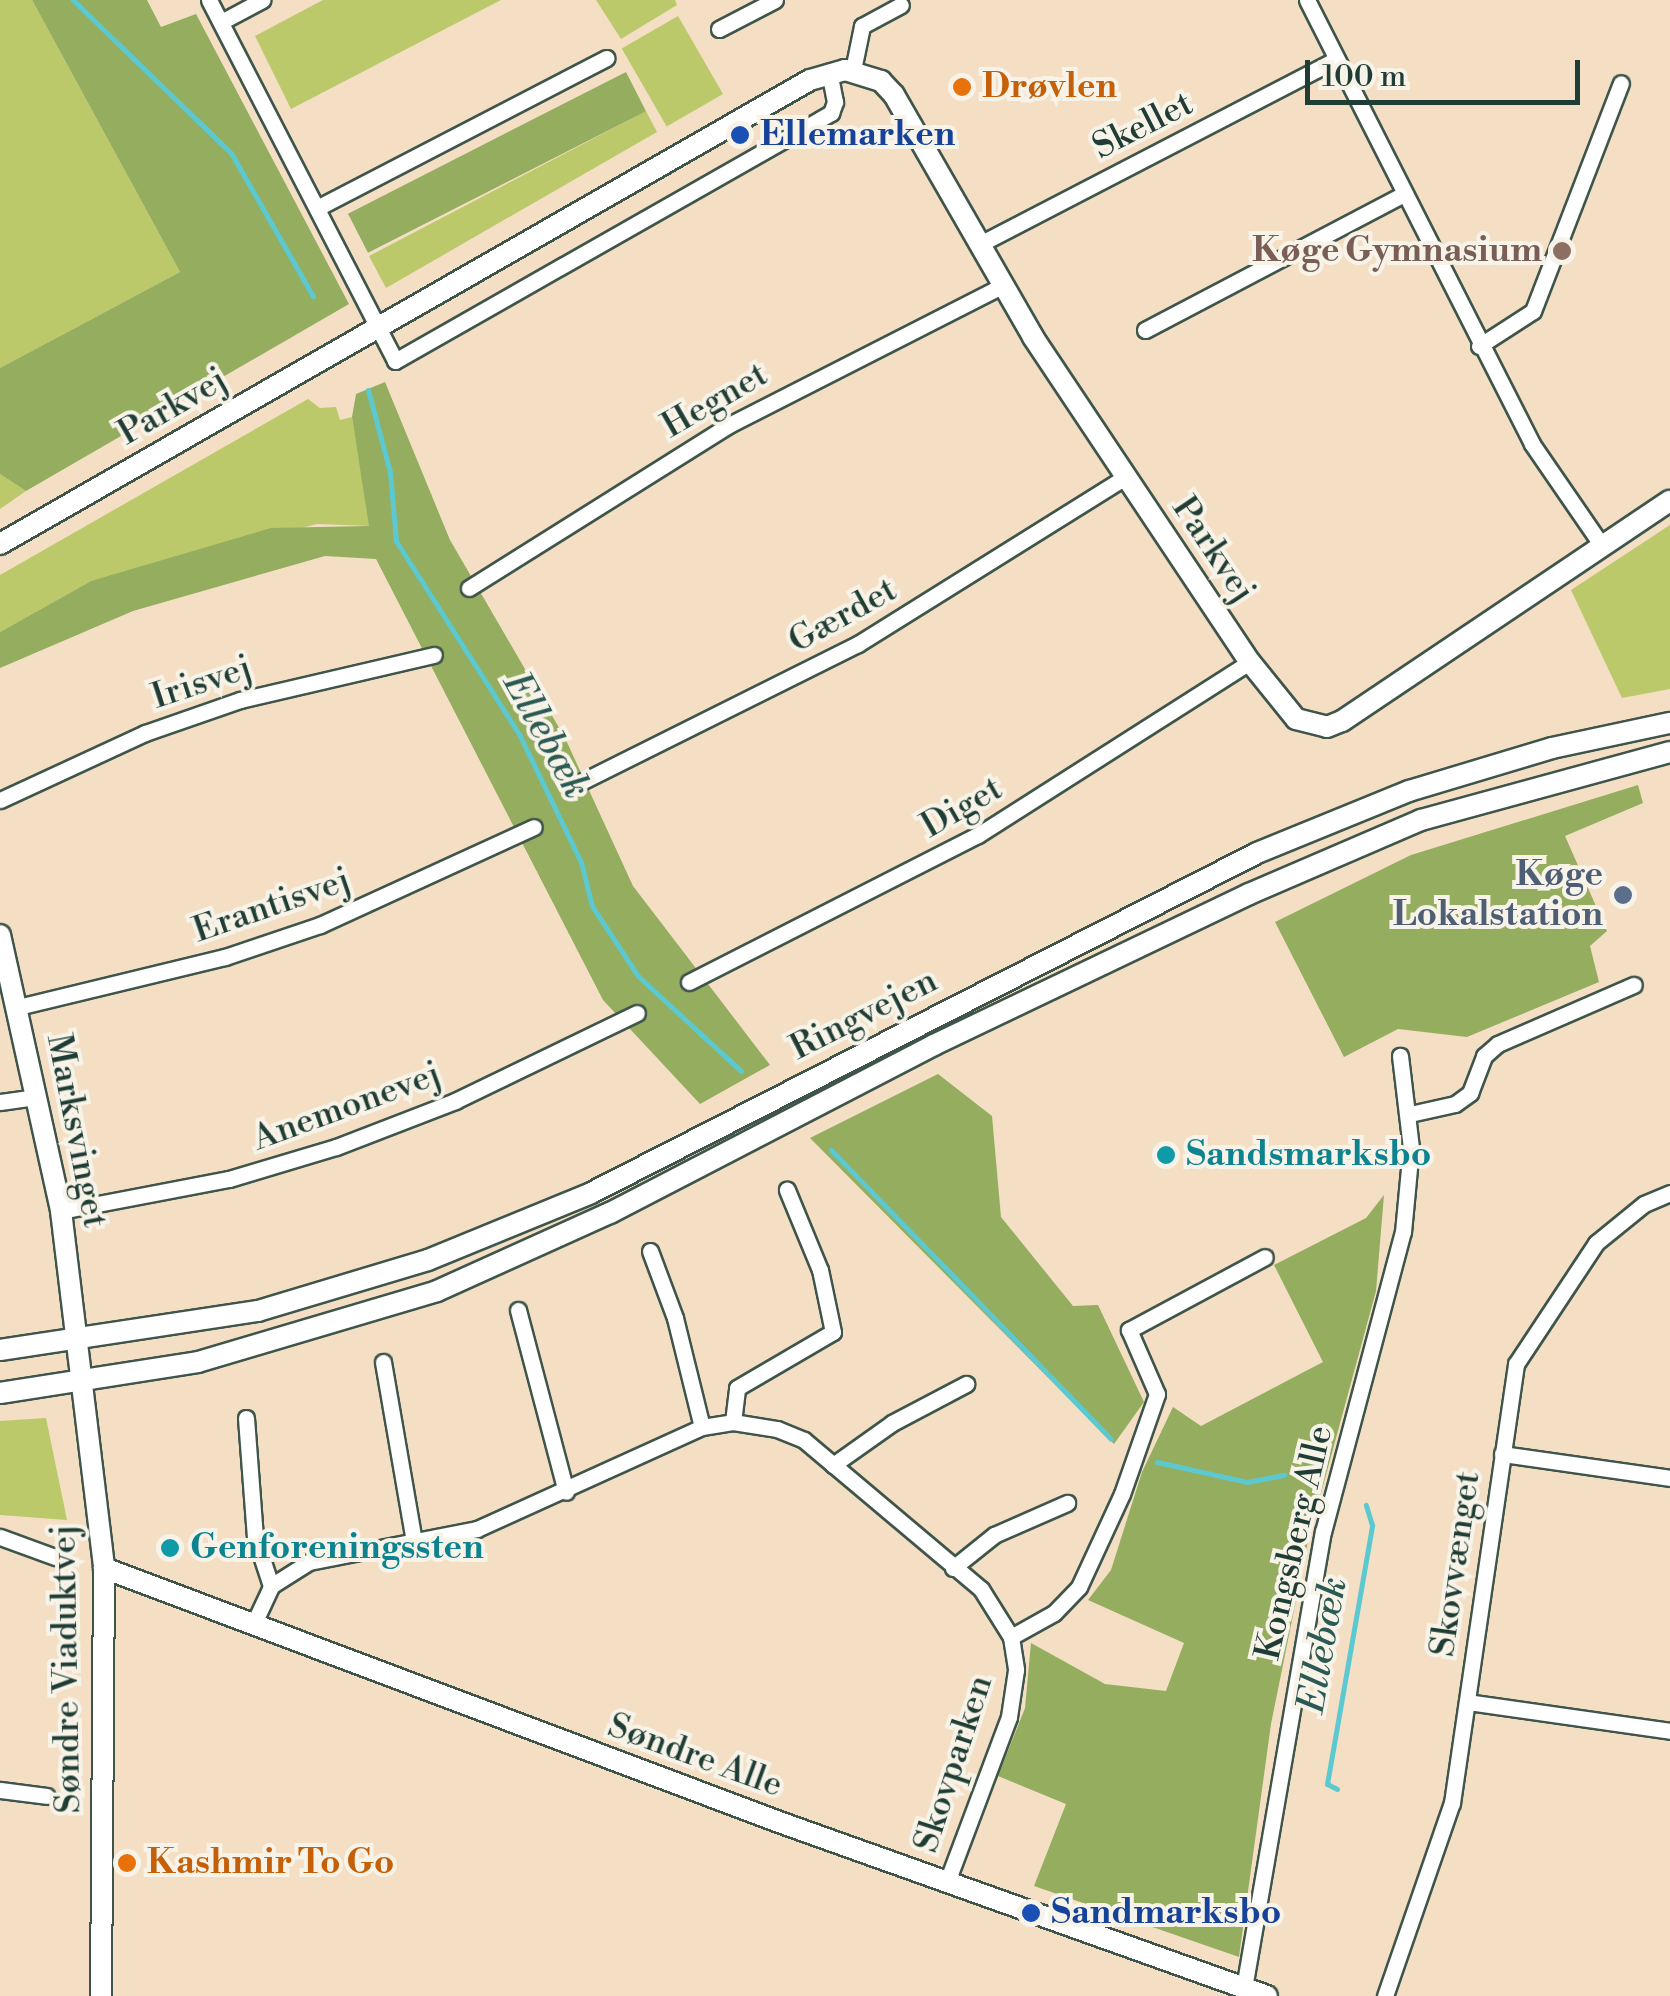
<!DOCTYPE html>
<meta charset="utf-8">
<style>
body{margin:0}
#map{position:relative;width:1670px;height:1996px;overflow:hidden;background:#f4dfc5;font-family:"Libre Bodoni",serif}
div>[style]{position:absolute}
.green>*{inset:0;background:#bcc96a;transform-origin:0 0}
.forest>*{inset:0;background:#95ad5e;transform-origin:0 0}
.stream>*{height:5px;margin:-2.5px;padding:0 2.5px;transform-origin:2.5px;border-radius:2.5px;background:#5cc9d1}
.roads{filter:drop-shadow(2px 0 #3f554a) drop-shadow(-2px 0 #3f554a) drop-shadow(0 2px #3f554a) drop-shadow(0 -2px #3f554a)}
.street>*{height:15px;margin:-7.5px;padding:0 7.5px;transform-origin:7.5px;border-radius:7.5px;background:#fff}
.secondary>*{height:20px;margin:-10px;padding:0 10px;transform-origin:10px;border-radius:10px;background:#fff}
.dots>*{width:28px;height:28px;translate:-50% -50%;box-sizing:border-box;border:5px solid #f7f3e8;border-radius:50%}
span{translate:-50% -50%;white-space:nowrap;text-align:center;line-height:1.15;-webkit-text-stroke:8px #f7f3e8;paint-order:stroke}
.food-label{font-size:35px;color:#c56008;font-weight:700}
.left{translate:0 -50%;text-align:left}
.street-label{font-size:35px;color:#1f3d34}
.transit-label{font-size:35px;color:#164399;font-weight:700}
.education-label{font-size:35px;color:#785e54;font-weight:700}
.right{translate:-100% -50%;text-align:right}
.service-label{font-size:35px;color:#4e5e75;font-weight:700}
.culture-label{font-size:35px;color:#0d838f;font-weight:700}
.water-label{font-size:38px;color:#2b5953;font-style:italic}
.scale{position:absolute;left:1305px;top:60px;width:275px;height:45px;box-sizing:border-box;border:5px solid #1f3d34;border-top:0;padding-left:12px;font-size:30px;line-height:35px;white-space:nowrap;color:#1f3d34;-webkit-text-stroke:8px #f7f3e8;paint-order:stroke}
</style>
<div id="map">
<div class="green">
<div style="clip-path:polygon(0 0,32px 0,180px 272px,0 368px)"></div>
<div style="clip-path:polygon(323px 0,501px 0,291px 109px,255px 36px)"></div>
<div style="clip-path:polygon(596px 0,675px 0,677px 5px,621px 39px)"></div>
<div style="left:678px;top:16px;width:90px;height:65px;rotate:60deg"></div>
<div style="clip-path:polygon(646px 111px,657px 132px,386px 288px,369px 256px)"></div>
<div style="clip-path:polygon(308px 399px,320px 408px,336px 407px,340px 420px,352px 417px,370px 526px,317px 524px,91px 581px,0 632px,0 575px)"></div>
<div style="clip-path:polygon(0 474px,26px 491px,0 509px)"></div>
<div style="clip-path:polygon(1670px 525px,1670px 689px,1622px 698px,1571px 590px)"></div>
<div style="clip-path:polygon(46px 1418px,67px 1520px,0 1515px,0 1421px)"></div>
</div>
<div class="forest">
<div style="clip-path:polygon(32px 0,147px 0,161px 27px,196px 14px,349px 304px,26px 491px,0 474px,0 368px,180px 272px)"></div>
<div style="left:626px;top:72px;width:44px;height:312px;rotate:63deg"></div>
<div style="clip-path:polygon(385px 382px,450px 540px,565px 738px,633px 886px,770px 1065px,700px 1104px,603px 1000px,376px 559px,325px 556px,133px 611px,0 668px,0 632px,91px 581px,271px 528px,369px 526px,352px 417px,356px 394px)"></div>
<div style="clip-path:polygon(1638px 785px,1643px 803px,1565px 836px,1607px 931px,1590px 946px,1599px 982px,1467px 1037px,1398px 1029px,1344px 1057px,1275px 922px,1411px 855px)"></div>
<div style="clip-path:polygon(938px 1074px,992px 1116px,1001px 1217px,1073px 1306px,1098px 1305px,1144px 1402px,1114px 1444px,810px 1138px)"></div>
<div style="clip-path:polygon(1384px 1195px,1376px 1291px,1308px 1541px,1271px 1724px,1239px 1957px,1034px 1886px,1066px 1804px,998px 1776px,1025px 1708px,1031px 1643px,1105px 1684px,1166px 1691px,1184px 1643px,1088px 1600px,1111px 1570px,1142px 1472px,1173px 1407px,1201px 1426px,1323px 1362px,1274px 1265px,1366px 1218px)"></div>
</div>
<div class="stream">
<div style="left:73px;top:0;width:220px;rotate:44.1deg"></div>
<div style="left:231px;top:153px;width:165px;rotate:60.2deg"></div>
<div style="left:368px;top:390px;width:85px;rotate:75deg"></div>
<div style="left:390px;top:472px;width:69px;rotate:85deg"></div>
<div style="left:396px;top:541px;width:231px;rotate:57.5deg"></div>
<div style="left:520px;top:736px;width:140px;rotate:64.2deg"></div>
<div style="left:581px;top:862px;width:45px;rotate:76deg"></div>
<div style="left:592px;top:906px;width:84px;rotate:56.7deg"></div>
<div style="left:638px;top:976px;width:140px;rotate:42.7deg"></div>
<div style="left:831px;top:1150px;width:402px;rotate:45.9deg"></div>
<div style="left:1157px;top:1462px;width:92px;rotate:12.5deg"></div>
<div style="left:1247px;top:1482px;width:38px;rotate:-11deg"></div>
<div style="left:1337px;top:1789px;width:11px;rotate:-153deg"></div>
<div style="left:1327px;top:1784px;width:263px;rotate:-80.1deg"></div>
<div style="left:1372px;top:1525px;width:21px;rotate:-107deg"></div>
</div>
<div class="roads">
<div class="street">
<div style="left:209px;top:0;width:406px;rotate:62.7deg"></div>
<div style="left:395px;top:361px;width:502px;rotate:-29.63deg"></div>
<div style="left:831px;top:113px;width:12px;rotate:-70deg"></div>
<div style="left:835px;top:102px;width:31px;rotate:-101deg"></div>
<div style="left:1307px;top:0;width:498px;rotate:63.1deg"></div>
<div style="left:1532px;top:444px;width:124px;rotate:55.5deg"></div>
<div style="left:221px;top:22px;width:47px;rotate:-28.2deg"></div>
<div style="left:719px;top:29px;width:63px;rotate:-27.4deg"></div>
<div style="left:853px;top:70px;width:45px;rotate:-78.4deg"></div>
<div style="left:862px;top:26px;width:44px;rotate:-28.3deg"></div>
<div style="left:317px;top:208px;width:326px;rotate:-27.4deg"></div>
<div style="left:978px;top:245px;width:402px;rotate:-27.4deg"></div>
<div style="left:1145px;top:330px;width:290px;rotate:-27.7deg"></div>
<div style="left:1479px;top:346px;width:64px;rotate:-32.9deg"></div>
<div style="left:1533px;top:311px;width:244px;rotate:-68.9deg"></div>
<div style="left:469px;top:588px;width:307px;rotate:-32.1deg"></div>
<div style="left:729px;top:425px;width:306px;rotate:-27deg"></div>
<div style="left:577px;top:784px;width:314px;rotate:-26.5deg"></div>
<div style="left:858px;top:644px;width:315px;rotate:-32deg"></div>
<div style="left:0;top:800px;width:160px;rotate:-24.8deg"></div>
<div style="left:145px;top:733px;width:101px;rotate:-19.2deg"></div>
<div style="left:240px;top:700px;width:199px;rotate:-13.1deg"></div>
<div style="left:689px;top:982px;width:324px;rotate:-27deg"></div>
<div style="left:978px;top:835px;width:322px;rotate:-32.5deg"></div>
<div style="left:18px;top:1007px;width:213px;rotate:-13.6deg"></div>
<div style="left:225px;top:957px;width:100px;rotate:-18.6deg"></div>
<div style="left:320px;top:925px;width:235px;rotate:-24.6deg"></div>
<div style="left:0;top:1102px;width:37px;rotate:-8deg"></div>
<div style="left:1410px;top:1114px;width:46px;rotate:-12.5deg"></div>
<div style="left:1455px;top:1104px;width:19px;rotate:-36deg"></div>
<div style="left:1470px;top:1093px;width:40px;rotate:-69deg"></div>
<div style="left:1484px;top:1056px;width:18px;rotate:-41deg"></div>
<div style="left:1498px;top:1044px;width:148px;rotate:-23.5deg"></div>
<div style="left:61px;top:1211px;width:171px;rotate:-10.8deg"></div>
<div style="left:229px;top:1179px;width:112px;rotate:-16.7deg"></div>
<div style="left:336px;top:1147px;width:128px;rotate:-21.1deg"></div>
<div style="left:455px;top:1101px;width:202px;rotate:-25.8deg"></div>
<div style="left:650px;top:1251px;width:72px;rotate:69.5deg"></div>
<div style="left:675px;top:1318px;width:112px;rotate:76.1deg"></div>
<div style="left:518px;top:1310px;width:188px;rotate:75.2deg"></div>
<div style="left:383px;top:1362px;width:182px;rotate:80.2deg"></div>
<div style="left:246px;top:1418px;width:119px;rotate:85.7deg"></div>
<div style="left:255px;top:1537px;width:52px;rotate:71.9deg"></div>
<div style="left:733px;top:1422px;width:34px;rotate:-83deg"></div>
<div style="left:737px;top:1388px;width:111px;rotate:-30.3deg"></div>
<div style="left:833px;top:1332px;width:63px;rotate:-101.8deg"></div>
<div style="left:820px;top:1270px;width:87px;rotate:-112.4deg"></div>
<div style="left:1502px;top:1454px;width:170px;rotate:8.1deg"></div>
<div style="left:833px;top:1465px;width:72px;rotate:-35.4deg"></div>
<div style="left:892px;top:1423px;width:84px;rotate:-27.8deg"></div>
<div style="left:0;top:1537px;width:59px;rotate:20deg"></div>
<div style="left:953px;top:1568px;width:53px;rotate:-38.8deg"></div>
<div style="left:994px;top:1535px;width:80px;rotate:-23.7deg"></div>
<div style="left:255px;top:1621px;width:38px;rotate:-65deg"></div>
<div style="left:271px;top:1586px;width:45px;rotate:-32.3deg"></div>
<div style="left:309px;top:1562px;width:171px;rotate:-11.1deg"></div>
<div style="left:477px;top:1529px;width:247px;rotate:-24.4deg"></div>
<div style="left:702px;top:1427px;width:31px;rotate:-9deg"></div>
<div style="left:733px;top:1422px;width:45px;rotate:9deg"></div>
<div style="left:777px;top:1429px;width:29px;rotate:22deg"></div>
<div style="left:804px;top:1440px;width:231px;rotate:40.1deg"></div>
<div style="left:981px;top:1589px;width:57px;rotate:58deg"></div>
<div style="left:1011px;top:1637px;width:33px;rotate:81deg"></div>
<div style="left:1016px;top:1670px;width:48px;rotate:98.5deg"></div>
<div style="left:1009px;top:1717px;width:176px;rotate:110.6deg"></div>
<div style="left:1011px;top:1637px;width:49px;rotate:-29.2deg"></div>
<div style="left:1054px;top:1613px;width:36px;rotate:-46deg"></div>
<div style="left:1079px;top:1587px;width:102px;rotate:-65.2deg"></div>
<div style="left:1122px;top:1494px;width:106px;rotate:-70.7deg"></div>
<div style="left:1157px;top:1394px;width:70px;rotate:-113.6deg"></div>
<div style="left:1129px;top:1330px;width:154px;rotate:-28.2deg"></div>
<div style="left:1467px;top:1702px;width:205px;rotate:8.1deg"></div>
<div style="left:0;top:1790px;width:47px;rotate:7.3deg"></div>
<div style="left:1244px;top:1988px;width:463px;rotate:-80.2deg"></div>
<div style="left:1323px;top:1532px;width:310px;rotate:-75.1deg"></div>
<div style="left:1403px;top:1232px;width:84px;rotate:-84.6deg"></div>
<div style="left:1411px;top:1148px;width:93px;rotate:-96.8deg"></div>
<div style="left:1385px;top:1996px;width:204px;rotate:-70.9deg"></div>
<div style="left:1452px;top:1803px;width:444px;rotate:-81.7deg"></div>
<div style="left:1516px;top:1364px;width:145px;rotate:-56.5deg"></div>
<div style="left:1596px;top:1243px;width:62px;rotate:-39.1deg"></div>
<div style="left:1644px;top:1204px;width:28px;rotate:-23deg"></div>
</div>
<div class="secondary">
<div style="left:0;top:544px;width:933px;rotate:-29.81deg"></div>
<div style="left:810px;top:80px;width:36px;rotate:-16deg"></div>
<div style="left:845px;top:70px;width:38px;rotate:17deg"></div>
<div style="left:881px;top:81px;width:19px;rotate:47deg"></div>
<div style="left:894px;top:95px;width:279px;rotate:60.1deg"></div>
<div style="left:1033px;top:337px;width:391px;rotate:56.3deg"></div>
<div style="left:1250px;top:662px;width:73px;rotate:51.1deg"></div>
<div style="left:1296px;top:719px;width:32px;rotate:14deg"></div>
<div style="left:1327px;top:727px;width:16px;rotate:-22deg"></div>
<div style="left:1342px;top:721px;width:395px;rotate:-33.9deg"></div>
<div style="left:0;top:935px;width:283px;rotate:77.5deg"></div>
<div style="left:61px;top:1211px;width:360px;rotate:83.1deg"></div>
<div style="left:104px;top:1568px;width:428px;rotate:90.4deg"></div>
<div style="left:0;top:1350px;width:261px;rotate:-8.6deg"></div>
<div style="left:258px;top:1311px;width:177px;rotate:-16.7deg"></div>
<div style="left:428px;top:1260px;width:176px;rotate:-22.3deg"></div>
<div style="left:591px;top:1193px;width:748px;rotate:-27.04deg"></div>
<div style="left:1257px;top:853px;width:164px;rotate:-22.2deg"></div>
<div style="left:1409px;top:791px;width:149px;rotate:-16.7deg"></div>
<div style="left:1552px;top:748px;width:121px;rotate:-12deg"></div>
<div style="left:0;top:1393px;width:200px;rotate:-8.9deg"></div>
<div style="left:198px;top:1362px;width:249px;rotate:-16.5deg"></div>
<div style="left:437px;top:1291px;width:190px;rotate:-24.3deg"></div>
<div style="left:610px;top:1213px;width:365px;rotate:-27.4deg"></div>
<div style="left:934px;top:1045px;width:349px;rotate:-25.6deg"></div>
<div style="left:1249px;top:894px;width:187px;rotate:-23.3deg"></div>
<div style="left:1421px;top:820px;width:258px;rotate:-15.3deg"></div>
<div style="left:104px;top:1568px;width:721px;rotate:20.62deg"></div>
<div style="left:779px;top:1822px;width:518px;rotate:19.62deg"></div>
</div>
</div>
<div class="dots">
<div style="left:962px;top:87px;background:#e8710a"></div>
<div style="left:740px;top:135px;background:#1a4fb4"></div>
<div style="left:1562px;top:251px;background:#8d6e63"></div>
<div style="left:1623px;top:895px;background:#5c6f8a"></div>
<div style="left:1166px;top:1155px;background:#0f9aa8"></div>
<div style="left:170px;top:1548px;background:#0f9aa8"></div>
<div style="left:127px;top:1863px;background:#e8710a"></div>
<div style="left:1031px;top:1913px;background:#1a4fb4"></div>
</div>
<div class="food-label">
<span class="left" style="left:982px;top:87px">Drøvlen</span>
<span class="left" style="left:147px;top:1863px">Kashmir To Go</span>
</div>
<div class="street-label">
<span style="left:1143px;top:126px;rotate:-27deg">Skellet</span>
<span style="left:715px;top:401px;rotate:-30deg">Hegnet</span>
<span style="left:173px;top:407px;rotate:-30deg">Parkvej</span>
<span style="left:1213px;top:550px;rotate:56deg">Parkvej</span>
<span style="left:843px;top:616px;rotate:-29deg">Gærdet</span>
<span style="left:202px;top:683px;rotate:-18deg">Irisvej</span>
<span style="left:962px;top:808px;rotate:-30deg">Diget</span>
<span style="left:272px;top:906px;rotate:-19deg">Erantisvej</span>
<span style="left:864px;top:1015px;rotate:-27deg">Ringvejen</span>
<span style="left:347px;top:1107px;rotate:-20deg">Anemonevej</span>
<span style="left:76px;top:1131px;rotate:79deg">Marksvinget</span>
<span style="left:1295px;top:1543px;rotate:-77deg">Kongsberg Alle</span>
<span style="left:1456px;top:1564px;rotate:-82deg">Skovvænget</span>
<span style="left:67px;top:1669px;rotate:-91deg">Søndre Viaduktvej</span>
<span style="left:695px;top:1756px;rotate:20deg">Søndre Alle</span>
<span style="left:954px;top:1764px;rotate:-72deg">Skovparken</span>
</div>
<div class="transit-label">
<span class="left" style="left:760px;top:135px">Ellemarken</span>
<span class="left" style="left:1051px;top:1913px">Sandmarksbo</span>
</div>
<div class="education-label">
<span class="right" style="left:1542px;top:251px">Køge Gymnasium</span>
</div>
<div class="service-label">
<span class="right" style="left:1603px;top:895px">Køge<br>Lokalstation</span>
</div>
<div class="culture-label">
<span class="left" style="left:1186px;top:1155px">Sandsmarksbo</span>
<span class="left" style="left:190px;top:1548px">Genforeningssten</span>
</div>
<div class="water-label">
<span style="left:546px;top:736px;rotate:61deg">Ellebæk</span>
<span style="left:1323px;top:1645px;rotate:-80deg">Ellebæk</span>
</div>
<div class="scale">100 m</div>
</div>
